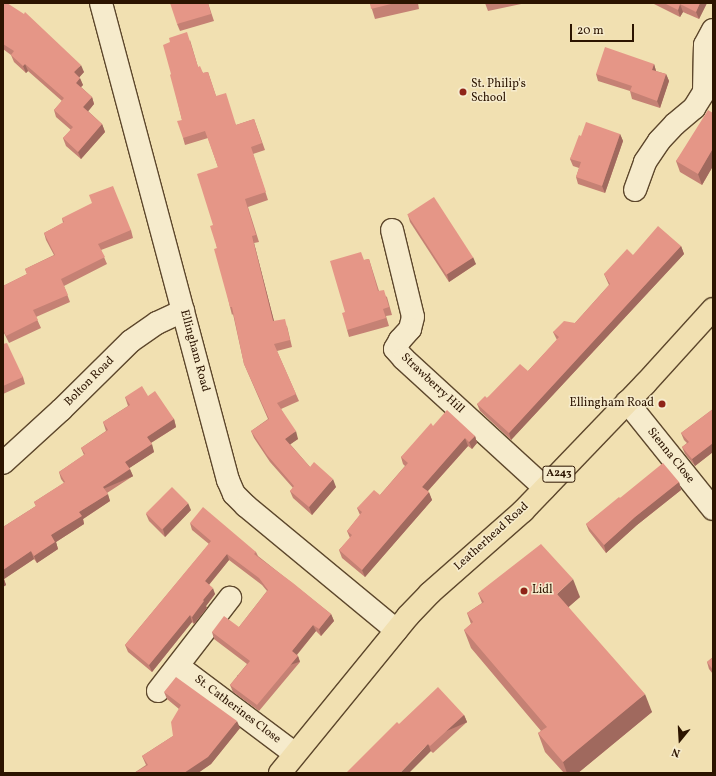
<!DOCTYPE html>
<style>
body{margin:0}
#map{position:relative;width:716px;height:776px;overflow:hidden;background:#f1e0b1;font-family:Vollkorn,serif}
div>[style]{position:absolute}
.roads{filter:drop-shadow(1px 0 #5d472c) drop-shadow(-1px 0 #5d472c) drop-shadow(0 1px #5d472c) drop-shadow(0 -1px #5d472c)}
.minor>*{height:22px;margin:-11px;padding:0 11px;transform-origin:11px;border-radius:11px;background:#f6ebcc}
.highway>*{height:22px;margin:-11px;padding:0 11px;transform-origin:11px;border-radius:11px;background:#f1e0b1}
.wall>*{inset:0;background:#c58174}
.shaded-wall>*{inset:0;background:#a0695e;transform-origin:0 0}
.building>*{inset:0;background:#e59687;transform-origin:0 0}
.dots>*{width:11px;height:11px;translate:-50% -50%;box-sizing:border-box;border:2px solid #f6ebcc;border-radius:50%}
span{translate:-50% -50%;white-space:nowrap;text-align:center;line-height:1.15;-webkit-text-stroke:3px #f6ebcc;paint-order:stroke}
.shield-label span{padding:1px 3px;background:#f6ebcc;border:1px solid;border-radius:3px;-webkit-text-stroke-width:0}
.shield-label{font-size:11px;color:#2c1400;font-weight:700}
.poi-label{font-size:12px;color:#2c1400}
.left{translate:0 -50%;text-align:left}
.right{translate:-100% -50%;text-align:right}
.street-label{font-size:12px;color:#2c1400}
.frame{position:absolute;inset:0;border:4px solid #2c1400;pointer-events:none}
.north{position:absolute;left:660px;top:720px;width:40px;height:40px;-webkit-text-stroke:3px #f6ebcc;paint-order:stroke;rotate:198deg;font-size:11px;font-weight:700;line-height:16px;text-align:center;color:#2c1400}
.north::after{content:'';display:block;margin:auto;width:14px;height:18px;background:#2c1400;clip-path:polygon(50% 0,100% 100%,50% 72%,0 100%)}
.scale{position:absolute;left:570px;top:24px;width:64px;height:18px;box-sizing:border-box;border:2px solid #2c1400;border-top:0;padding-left:5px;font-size:12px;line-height:14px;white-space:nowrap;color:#2c1400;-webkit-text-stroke:3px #f6ebcc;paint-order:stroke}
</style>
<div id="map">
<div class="roads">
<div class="minor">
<div style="left:101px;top:3px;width:494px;rotate:75.1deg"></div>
<div style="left:228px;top:480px;width:15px;rotate:67deg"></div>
<div style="left:234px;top:494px;width:17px;rotate:45deg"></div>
<div style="left:246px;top:506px;width:195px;rotate:39.6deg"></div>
<div style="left:635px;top:190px;width:30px;rotate:-70deg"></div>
<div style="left:645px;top:162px;width:25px;rotate:-56deg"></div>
<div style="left:659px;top:141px;width:23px;rotate:-47deg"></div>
<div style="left:675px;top:124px;width:25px;rotate:-40deg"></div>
<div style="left:694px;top:108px;width:19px;rotate:-58deg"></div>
<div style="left:704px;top:92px;width:47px;rotate:-88.8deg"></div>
<div style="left:705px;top:45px;width:17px;rotate:-62deg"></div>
<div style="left:392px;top:230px;width:89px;rotate:76.4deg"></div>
<div style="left:413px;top:317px;width:12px;rotate:104deg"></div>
<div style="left:410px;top:329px;width:15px;rotate:132deg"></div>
<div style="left:400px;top:340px;width:10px;rotate:119deg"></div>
<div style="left:395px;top:349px;width:13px;rotate:48deg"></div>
<div style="left:404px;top:359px;width:191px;rotate:42.5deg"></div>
<div style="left:627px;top:402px;width:137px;rotate:51.2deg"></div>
<div style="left:3px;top:463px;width:79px;rotate:-42.4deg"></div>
<div style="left:61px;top:410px;width:98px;rotate:-44.6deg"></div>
<div style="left:131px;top:341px;width:32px;rotate:-35deg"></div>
<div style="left:157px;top:323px;width:29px;rotate:-25deg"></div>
<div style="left:178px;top:666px;width:146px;rotate:36.9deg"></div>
<div style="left:158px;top:691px;width:118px;rotate:-52.3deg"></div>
</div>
<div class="highway">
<div style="left:280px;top:773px;width:203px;rotate:-50.8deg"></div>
<div style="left:408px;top:616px;width:32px;rotate:-46deg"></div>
<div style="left:430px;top:593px;width:124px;rotate:-41.4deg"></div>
<div style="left:523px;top:511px;width:176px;rotate:-46.2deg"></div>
<div style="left:645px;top:384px;width:101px;rotate:-47.8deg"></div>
</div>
</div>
<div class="wall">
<div style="clip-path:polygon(3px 3px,84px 72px,79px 77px,83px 85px,81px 87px,92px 97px,94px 104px,88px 111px,102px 124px,105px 132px,81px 159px,66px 146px,63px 138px,71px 130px,56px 117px,54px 110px,62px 101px,28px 71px,26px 73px,14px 62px,11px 55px,3px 49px)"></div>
<div style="clip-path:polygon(208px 3px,214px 21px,180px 31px,177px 24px)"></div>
<div style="clip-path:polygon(370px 3px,418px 3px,419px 9px,375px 19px)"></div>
<div style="clip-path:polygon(485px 3px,526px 3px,488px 11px)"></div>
<div style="clip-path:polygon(652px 3px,707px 3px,699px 19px,683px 12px,680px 17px)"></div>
<div style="clip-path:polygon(190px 40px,198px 67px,203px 73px,208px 72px,216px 96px,236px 125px,254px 119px,265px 150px,253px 154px,268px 200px,248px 207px,259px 242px,254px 243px,274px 321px,287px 326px,292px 347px,277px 351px,299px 401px,281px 409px,298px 439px,290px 444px,310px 467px,336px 487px,312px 515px,293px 498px,290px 491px,293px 488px,270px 462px,254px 438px,251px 431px,268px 419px,244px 364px,233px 314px,232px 315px,230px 307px,217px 248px,213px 225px,218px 167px,208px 138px,185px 145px,183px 138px,182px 120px,171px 74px)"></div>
<div style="clip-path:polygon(654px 64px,656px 71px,666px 74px,669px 81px,660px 108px,632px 99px,630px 91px,598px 81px,596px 74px)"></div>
<div style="clip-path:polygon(713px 113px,713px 166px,702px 185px,680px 172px,676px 161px)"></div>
<div style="clip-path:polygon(620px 134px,623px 141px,605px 193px,578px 184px,576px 177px,579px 168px,573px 166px,570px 159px,581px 136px)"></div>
<div style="clip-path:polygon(408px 215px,476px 264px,449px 282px,410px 222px)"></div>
<div style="clip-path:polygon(62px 218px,131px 230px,133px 238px,101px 250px,107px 264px,64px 286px,70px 302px,36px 317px,41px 328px,9px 343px,3px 331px,3px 286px,27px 274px,25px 269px,54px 255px,46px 240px,44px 233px,63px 223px)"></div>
<div style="clip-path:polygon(681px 246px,684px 254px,511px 440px,480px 411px,477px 404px,487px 398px,528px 371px,557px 340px,553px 332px,575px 323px,609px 285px,604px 274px,633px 255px)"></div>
<div style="clip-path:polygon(369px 259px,379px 291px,387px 297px,392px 315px,386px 316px,389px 326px,349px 337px,347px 330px,345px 312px,364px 260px)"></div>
<div style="clip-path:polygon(3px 344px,23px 377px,25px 384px,3px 394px)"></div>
<div style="clip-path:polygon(148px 396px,174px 419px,176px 427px,151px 443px,154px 452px,129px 468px,133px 476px,107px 493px,110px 501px,83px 519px,84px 524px,56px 542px,58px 549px,37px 563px,34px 559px,4px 579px,6px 585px,3px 587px,3px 527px,36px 506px,34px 502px,64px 483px,61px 479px,59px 472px,84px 455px,81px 448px,106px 431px,103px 422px,128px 406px,125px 397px)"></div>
<div style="clip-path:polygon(713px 409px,713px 452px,695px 466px,685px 454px,682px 447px,687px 443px,684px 440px,681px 433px)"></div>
<div style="clip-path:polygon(433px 426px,475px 436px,477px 443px,472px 449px,468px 446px,428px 491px,432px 500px,365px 577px,342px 558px,339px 550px,350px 538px,347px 531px,360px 515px,357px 508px,380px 495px,405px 466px,403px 464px,401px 457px)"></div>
<div style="clip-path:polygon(679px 482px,681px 490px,637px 525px,606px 553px,589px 531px,586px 524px,620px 498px)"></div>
<div style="clip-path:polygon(191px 510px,165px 537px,149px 521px,146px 514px)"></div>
<div style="clip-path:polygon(190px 523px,256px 552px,258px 556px,331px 614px,334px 621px,321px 636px,316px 631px,297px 655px,298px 656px,300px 662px,259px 711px,233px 692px,230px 685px,247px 664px,214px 639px,212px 632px,239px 627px,267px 591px,262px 585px,229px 560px,209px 585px,215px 594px,206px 606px,207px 608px,194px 624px,192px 622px,152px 672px,128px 652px,125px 645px,209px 544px,192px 530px)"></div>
<div style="clip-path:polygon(478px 593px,580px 597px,568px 607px,652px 712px,578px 773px,564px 773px,545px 752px,538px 733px,541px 731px,471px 648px,464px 630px,471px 624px,467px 613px,482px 603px)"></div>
<div style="clip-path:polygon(713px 657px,713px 674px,709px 669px,707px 662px)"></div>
<div style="clip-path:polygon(164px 692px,240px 728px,211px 764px,198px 773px,134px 773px,146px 765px,142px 756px,173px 736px,179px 709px,167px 699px)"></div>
<div style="clip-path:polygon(464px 715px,467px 722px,433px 753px,399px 724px)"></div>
</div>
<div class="shaded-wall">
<div style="clip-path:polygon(700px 3px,707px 3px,699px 19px,696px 12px)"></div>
<div style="clip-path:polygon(680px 4px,683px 12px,680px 17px,678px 10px)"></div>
<div style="clip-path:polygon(25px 64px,28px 71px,26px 73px,23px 66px)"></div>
<div style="clip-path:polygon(654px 64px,656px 71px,652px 70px)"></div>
<div style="clip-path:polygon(81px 65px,84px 72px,77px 80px,74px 72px)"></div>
<div style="clip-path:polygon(666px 74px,669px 81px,660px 108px,657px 101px)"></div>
<div style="clip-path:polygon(80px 78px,83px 85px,78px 90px,76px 83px)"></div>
<div style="clip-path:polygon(92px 97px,94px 104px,86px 114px,83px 107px)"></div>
<div style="clip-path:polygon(102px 124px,105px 132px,81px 159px,78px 152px)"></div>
<div style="clip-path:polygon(620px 134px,623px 141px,605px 193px,602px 186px)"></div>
<div style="clip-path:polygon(712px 150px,713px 153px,713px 166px,702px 185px,698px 174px)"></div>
<div style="clip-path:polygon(252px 236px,254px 243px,276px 329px,273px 321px)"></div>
<div style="clip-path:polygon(681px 246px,684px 254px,511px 440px,509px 433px)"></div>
<div style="clip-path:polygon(473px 257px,476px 264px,449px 282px,447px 274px)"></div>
<div style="clip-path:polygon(174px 419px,176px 427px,149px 444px,147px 437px)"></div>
<div style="clip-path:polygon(296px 431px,298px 439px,288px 446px,285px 439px)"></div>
<div style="clip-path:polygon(475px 436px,477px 443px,472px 449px,469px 442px)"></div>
<div style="clip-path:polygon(465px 438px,468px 446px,425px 494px,422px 487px)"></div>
<div style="clip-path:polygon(713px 443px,713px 452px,695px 466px,692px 459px)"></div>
<div style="clip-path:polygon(152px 444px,154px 452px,128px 469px,125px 462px)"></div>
<div style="left:130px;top:469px;width:8px;height:32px;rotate:67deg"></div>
<div style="clip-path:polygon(333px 479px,336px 487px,312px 515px,309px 507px)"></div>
<div style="clip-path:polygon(679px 482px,681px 490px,637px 525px,606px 553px,604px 545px,635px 517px)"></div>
<div style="clip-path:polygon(429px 492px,432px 500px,365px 577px,362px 570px)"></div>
<div style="clip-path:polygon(108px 494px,110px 501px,83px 519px,84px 524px,56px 542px,58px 549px,37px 563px,34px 556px,51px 535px,79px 512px)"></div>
<div style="clip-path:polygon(188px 503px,191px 510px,165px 537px,163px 529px)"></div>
<div style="clip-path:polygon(31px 551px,34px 559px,4px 579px,6px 585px,3px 587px,3px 570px)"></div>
<div style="clip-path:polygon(227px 554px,229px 560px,207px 587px,205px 581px)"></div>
<div style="clip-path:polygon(573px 579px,580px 597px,563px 612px,557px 594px)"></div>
<div style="clip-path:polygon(213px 588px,215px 594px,206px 606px,207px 608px,194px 624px,192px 617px,203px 600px)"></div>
<div style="clip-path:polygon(331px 614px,334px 621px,321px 636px,319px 629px)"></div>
<div style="clip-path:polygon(190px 615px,192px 622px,152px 672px,149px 665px)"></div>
<div style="clip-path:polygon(313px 625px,316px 631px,294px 658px,292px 651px)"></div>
<div style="left:298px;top:656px;width:6px;height:64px;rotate:72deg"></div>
<div style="clip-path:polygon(645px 694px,652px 712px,578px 773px,567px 773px,563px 762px)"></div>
<div style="left:464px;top:715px;width:8px;height:46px;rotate:67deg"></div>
<div style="clip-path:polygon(237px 721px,240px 728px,211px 764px,198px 773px,184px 773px)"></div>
<div style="clip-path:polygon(428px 744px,431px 751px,409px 773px,400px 773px)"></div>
</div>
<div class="building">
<div style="clip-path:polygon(3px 3px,7px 3px,24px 14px,25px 12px,81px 65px,74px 72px,80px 78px,76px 83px,92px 97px,83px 107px,102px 124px,78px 152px,63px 138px,73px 127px,54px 110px,64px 98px,25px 64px,23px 66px,11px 55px,14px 51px,3px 44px)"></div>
<div style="clip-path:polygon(170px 3px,208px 3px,211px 14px,177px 24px)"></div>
<div style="clip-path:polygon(370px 3px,395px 3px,371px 9px)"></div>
<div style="clip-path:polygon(664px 3px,700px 3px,696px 12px,680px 4px,678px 10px)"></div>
<div style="clip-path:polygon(187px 32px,198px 67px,200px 66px,203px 73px,208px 72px,216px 96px,226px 93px,236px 125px,254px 119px,262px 143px,251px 147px,266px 192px,245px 199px,256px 235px,252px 236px,273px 321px,285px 319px,290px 340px,274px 344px,296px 394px,277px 403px,296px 431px,285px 439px,310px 467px,314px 462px,333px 479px,309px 507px,290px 491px,294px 486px,267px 455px,251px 431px,269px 419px,244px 364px,232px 307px,230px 307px,214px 249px,217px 248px,210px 226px,213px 225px,197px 174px,218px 167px,205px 131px,183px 138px,177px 121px,182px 120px,170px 75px,171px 74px,163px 45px,170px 42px,169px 38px)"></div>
<div style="clip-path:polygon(605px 47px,654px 64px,652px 70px,666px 74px,657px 101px,630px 91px,632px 86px,596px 74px)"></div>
<div style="clip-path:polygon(708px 110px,713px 113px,713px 151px,712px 150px,698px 174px,676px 161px)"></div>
<div style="clip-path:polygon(586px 122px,620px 134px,602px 186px,576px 177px,581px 162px,570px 159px,579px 135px,581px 136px)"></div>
<div style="clip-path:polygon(113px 186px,131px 230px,98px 244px,105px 257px,61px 279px,68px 295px,33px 310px,38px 320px,6px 336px,3px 329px,3px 286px,27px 274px,25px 269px,55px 255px,44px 233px,64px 222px,62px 218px,92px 203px,89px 195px)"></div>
<div style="left:434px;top:197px;width:72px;height:32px;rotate:57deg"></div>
<div style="clip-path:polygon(658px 226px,681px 246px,509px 433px,477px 404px,485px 396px,487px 398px,520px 364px,528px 371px,559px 337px,553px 332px,564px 321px,575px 323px,610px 284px,604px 274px,627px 249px,633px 255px)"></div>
<div style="clip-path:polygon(361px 252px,364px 260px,369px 259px,378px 291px,384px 290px,389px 307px,383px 309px,386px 318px,347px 330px,342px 313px,345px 312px,330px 261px)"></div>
<div style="clip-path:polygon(7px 343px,23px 377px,3px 386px,3px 344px)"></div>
<div style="clip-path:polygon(142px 386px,148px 396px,155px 391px,174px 419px,147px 437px,152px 444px,125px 462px,130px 469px,103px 487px,108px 494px,79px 512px,82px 516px,51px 535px,55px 542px,34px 556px,31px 551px,3px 570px,3px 527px,36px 506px,34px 502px,65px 482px,59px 472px,85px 454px,81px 448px,108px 430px,103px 422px,130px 405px,125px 397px)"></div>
<div style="clip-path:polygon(713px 409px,713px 443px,692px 459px,682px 447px,689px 442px,681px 433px)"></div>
<div style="clip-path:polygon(447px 410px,475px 436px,469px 442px,465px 438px,422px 487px,429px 492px,362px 570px,339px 550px,352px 535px,347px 531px,362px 512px,357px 508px,374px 490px,380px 495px,408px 463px,401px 457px,431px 423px,433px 426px)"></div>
<div style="clip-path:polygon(663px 463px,679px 482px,635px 517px,604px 545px,586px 524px,619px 497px,620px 498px)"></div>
<div style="left:172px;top:487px;width:23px;height:37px;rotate:45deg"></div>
<div style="clip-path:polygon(203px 507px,256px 552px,254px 554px,293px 583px,331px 614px,319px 629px,313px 625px,292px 651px,298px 656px,257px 705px,230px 685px,250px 661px,212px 632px,224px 616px,239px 627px,268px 590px,259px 578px,227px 554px,205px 581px,213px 588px,203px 600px,204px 601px,192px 617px,190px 615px,149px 665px,125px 645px,211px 541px,190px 523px)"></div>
<div style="clip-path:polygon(541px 544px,573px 579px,557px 594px,645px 694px,563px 762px,538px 733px,547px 727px,464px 630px,473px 622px,467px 613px,484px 602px,478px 593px)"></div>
<div style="clip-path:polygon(713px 657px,713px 670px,707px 662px)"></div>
<div style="clip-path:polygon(176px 677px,237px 721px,208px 757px,184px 773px,134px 773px,148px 765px,142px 756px,173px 736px,171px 722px,181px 705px,164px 692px)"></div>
<div style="clip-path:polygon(438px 687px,464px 715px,430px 746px,428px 744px,400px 773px,346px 773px,397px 722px,399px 724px)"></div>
</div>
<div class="dots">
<div style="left:463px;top:92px;background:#8f2418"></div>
<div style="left:662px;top:404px;background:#8f2418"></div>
<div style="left:524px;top:591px;background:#8f2418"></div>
</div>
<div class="shield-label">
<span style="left:559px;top:474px">A243</span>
</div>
<div class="poi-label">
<span class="left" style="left:471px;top:92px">St. Philip's<br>School</span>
<span class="right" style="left:654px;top:404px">Ellingham Road</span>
<span class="left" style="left:532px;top:591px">Lidl</span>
</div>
<div class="street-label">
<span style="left:194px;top:351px;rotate:75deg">Ellingham Road</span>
<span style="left:90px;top:382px;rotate:-45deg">Bolton Road</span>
<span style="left:432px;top:384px;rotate:43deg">Strawberry Hill</span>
<span style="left:670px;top:456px;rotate:51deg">Sienna Close</span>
<span style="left:492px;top:537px;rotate:-42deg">Leatherhead Road</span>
<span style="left:237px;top:710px;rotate:37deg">St. Catherines Close</span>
</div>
<div class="frame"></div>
<div class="north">N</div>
<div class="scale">20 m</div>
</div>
